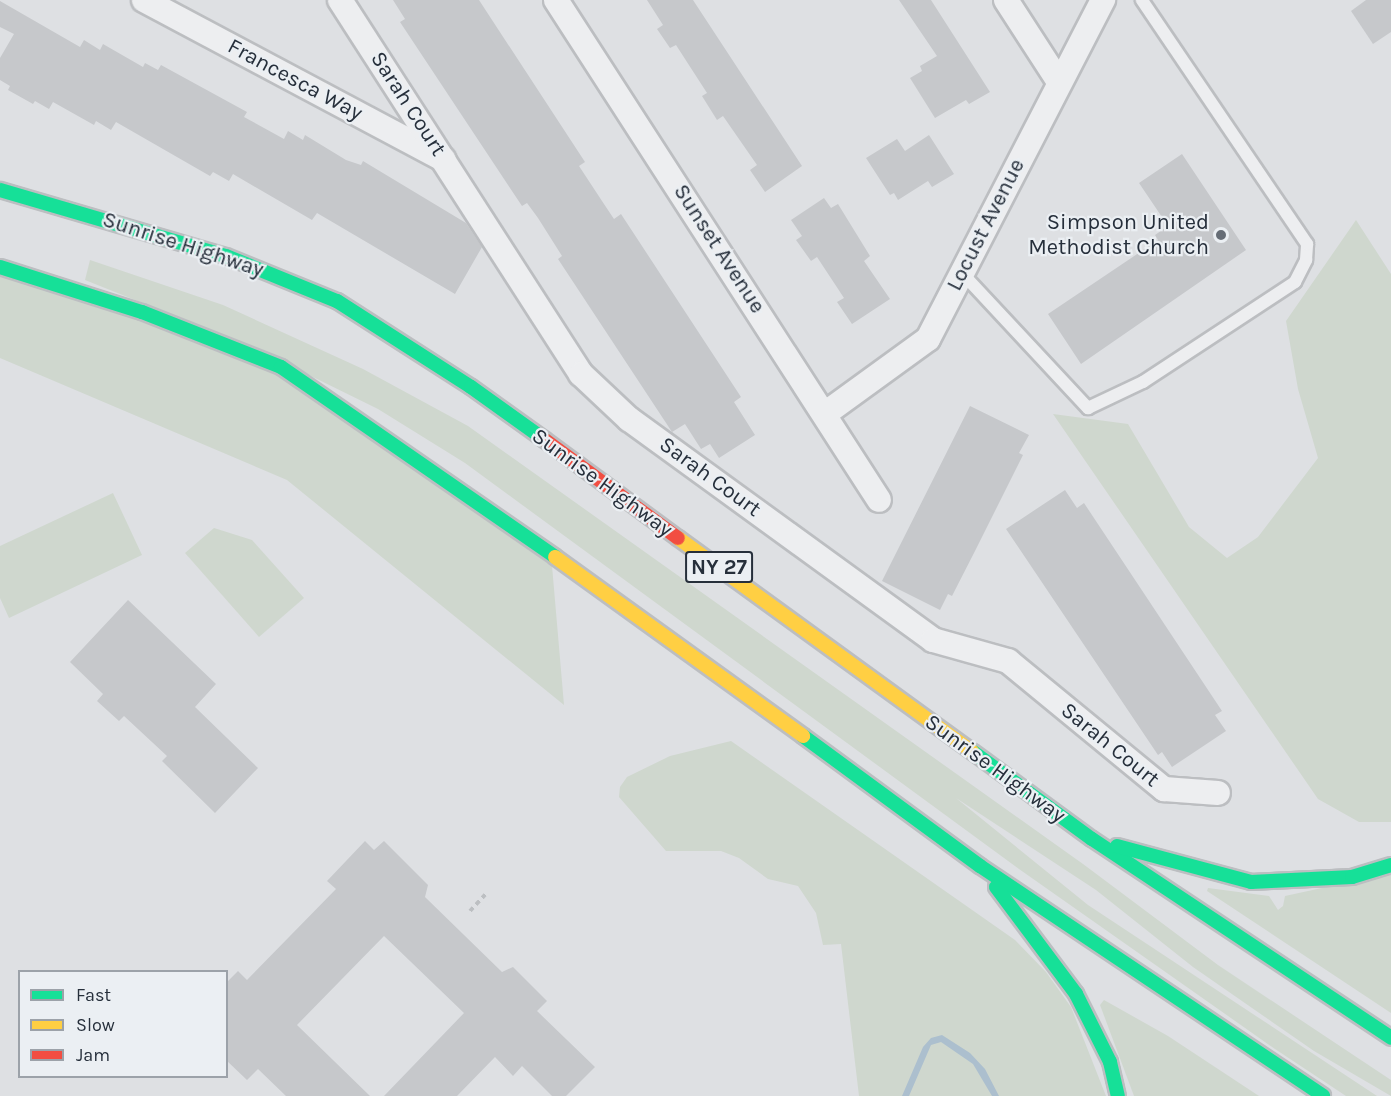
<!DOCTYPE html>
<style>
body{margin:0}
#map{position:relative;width:1391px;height:1096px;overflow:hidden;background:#dee0e3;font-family:Karla,sans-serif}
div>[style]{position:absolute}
.green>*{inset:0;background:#cfd7ce}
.water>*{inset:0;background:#acbfce}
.building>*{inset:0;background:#c6c8cb}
.path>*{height:4px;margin-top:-2px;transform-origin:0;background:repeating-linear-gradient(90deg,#bcbfc2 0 4.5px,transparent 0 9px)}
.roads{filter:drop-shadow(2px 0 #bcbec1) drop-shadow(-2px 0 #bcbec1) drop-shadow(0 2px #bcbec1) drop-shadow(0 -2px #bcbec1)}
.lane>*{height:12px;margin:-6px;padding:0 6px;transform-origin:6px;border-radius:6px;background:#edeef0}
.street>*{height:24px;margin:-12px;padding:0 12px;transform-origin:12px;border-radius:12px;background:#edeef0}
.fast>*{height:14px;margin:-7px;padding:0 7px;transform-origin:7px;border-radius:7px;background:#16e098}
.slow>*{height:14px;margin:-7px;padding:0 7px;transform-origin:7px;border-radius:7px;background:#ffcf43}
.jam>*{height:14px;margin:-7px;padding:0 7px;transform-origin:7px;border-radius:7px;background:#f24e42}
.dots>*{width:16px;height:16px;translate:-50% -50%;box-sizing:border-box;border:3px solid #ebeff3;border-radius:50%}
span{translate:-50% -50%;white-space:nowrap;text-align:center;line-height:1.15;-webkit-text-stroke:4.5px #ebeff3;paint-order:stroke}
.shield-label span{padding:2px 4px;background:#ebeff3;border:2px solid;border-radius:4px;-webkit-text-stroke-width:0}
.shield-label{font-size:21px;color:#262f3b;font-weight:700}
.street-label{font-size:22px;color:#262f3b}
.poi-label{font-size:22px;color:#262f3b}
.right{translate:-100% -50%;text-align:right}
.legend{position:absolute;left:18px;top:970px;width:210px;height:108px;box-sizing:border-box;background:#ebeff3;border:2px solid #9ca2a9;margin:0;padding:8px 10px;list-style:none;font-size:18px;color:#262f3b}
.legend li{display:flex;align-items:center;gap:12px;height:30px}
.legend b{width:30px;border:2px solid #9ca2a9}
</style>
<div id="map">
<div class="green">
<div style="clip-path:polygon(1356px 220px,1391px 274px,1391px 822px,1359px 822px,1318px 799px,1053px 414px,1128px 424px,1189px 527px,1227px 558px,1258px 537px,1318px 458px,1298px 389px,1286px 321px)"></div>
<div style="clip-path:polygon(90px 260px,223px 305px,363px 369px,468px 426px,1083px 864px,1218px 965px,1391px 1080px,1391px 1096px,1314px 1051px,1193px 967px,1096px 890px,956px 798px,1088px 905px,1377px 1096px,1346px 1096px,1275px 1049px,1019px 869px,465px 463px,378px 409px,250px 346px,85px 280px)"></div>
<div style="clip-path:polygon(0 268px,252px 355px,551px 554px,564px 705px,287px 480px,0 358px)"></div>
<div style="clip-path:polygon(113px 493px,142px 555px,9px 618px,0 598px,0 546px)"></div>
<div style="clip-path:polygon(214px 528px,252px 540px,304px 598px,259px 637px,185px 553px)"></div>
<div style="clip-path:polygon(731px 741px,1015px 940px,1046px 972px,1071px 1007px,1106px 1096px,859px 1096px,841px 944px,823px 945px,816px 913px,798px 886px,768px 879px,739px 858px,721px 851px,666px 851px,619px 797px,620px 787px,627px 777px,670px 756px)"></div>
<div style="clip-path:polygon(1391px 873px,1391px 1013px,1207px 891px,1208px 888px,1269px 896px,1278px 910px,1283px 906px,1285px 896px)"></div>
<div style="clip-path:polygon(1104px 1000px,1168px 1036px,1259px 1096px,1134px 1096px,1100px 1005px)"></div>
</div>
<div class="water">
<div style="clip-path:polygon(942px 1035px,970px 1053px,985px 1069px,999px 1096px,992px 1096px,973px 1064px,941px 1042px,931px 1045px,909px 1096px,902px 1096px,923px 1047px,931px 1038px)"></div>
</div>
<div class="building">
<div style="clip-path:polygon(393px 0,479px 0,585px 162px,579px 166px,602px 201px,614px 219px,621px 214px,741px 397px,734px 402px,755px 435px,719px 458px,710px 444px,701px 449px,685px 424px,672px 432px,558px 259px,562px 256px,538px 218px,527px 203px,522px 206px,400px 22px,405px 19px)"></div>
<div style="clip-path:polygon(647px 0,693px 0,802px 166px,765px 192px,750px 170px,757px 165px,723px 116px,717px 120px,702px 96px,707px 93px,676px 45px,670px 48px,657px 29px,663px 25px)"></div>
<div style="clip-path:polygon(899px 0,931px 0,990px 92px,969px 104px,966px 100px,935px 118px,910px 78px,922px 71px,920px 66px,937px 56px)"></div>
<div style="clip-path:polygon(1366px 0,1391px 0,1391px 32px,1373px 44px,1351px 11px)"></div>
<div style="clip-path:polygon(0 1px,80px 47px,84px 40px,100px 50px,103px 44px,143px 67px,145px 63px,158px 70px,161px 65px,247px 112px,244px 117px,284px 139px,288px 131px,303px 140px,305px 135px,346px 160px,361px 165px,363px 161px,466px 223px,482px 247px,455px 294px,317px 213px,312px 220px,233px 174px,229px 181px,213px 172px,210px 176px,116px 122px,111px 130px,96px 121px,94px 125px,53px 102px,49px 109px,35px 101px,33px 104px,8px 90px,10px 86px,0 80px,0 58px,14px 34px,0 27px)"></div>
<div style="clip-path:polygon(929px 135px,954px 174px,932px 187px,928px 181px,898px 200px,894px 193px,890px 195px,866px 158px,897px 139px,905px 151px)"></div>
<div style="clip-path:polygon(1182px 154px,1246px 250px,1081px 364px,1048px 314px,1158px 240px,1155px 235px,1168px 226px,1139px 183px)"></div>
<div style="clip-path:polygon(824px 198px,831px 208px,838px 204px,870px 256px,864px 261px,890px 299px,852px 324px,837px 302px,844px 298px,817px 257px,811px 261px,796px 240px,802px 236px,791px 220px)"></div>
<div style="clip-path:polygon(970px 406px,1029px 435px,1019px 453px,1023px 455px,975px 551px,952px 596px,948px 594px,940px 610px,882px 581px)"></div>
<div style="clip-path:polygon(1065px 490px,1077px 508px,1084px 503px,1222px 711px,1215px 715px,1226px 731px,1172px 767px,1162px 752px,1158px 755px,1006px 529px)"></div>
<div style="clip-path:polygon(128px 600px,216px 684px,195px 707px,258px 768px,215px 813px,162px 761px,167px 756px,124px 716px,119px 721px,97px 701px,103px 694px,70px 662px)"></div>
<div style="clip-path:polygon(365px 841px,374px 850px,384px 841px,428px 885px,425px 897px,502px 972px,513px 967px,547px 1001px,537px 1011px,595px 1067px,566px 1096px,552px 1096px,522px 1066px,513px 1076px,495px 1057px,457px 1096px,384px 1096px,464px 1013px,384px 936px,297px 1025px,370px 1096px,286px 1096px,258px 1069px,247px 1080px,226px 1060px,226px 983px,238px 971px,247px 980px,336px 889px,327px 881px)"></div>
</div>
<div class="path">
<div style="left:470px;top:911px;width:26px;rotate:-47deg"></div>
</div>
<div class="roads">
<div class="lane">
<div style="left:962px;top:273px;width:185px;rotate:47deg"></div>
<div style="left:1088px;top:408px;width:61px;rotate:-25.3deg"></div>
<div style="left:1143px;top:382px;width:182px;rotate:-33.3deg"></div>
<div style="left:1295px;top:282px;width:25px;rotate:-63deg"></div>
<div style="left:1306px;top:260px;width:16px;rotate:-86deg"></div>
<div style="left:1307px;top:244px;width:295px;rotate:-124.1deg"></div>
</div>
<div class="street">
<div style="left:144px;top:0;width:339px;rotate:28deg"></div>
<div style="left:340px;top:0;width:445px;rotate:57.2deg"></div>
<div style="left:581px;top:374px;width:66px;rotate:43.2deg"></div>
<div style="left:629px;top:419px;width:376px;rotate:36deg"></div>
<div style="left:933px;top:640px;width:78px;rotate:15.6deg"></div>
<div style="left:1008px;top:661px;width:202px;rotate:39.4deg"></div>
<div style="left:1164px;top:789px;width:54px;rotate:4.2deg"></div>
<div style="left:556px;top:0;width:595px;rotate:57.14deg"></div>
<div style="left:1006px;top:0;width:98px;rotate:57.1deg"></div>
<div style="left:826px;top:413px;width:126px;rotate:-36deg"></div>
<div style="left:928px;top:339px;width:382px;rotate:-62.7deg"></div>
</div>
<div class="fast">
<div style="left:0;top:190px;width:235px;rotate:16.3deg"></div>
<div style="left:226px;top:256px;width:120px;rotate:22.1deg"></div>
<div style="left:337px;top:301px;width:159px;rotate:32.7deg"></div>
<div style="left:471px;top:387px;width:91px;rotate:35.6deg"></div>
<div style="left:0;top:267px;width:149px;rotate:17.6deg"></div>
<div style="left:142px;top:312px;width:149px;rotate:21.6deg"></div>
<div style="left:281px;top:367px;width:333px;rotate:34.7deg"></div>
<div style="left:803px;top:736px;width:220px;rotate:36.3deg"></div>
<div style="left:980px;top:866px;width:413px;rotate:33.8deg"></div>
<div style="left:973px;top:752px;width:147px;rotate:36.2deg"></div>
<div style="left:1092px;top:839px;width:359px;rotate:33.6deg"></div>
<div style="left:1117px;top:846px;width:139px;rotate:15deg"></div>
<div style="left:1251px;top:882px;width:101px;rotate:-2.8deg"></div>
<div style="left:1352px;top:877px;width:41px;rotate:-17.1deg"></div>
<div style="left:996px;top:887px;width:134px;rotate:53.2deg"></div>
<div style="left:1076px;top:994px;width:76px;rotate:63.4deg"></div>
<div style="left:1110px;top:1062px;width:35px;rotate:77deg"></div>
</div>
<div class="slow">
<div style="left:678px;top:538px;width:364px;rotate:36deg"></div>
<div style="left:555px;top:557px;width:306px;rotate:35.8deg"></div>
</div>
<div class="jam">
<div style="left:545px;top:440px;width:165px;rotate:36.4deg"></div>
</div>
</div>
<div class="dots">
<div style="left:1221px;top:235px;background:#666d76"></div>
</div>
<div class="shield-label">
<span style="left:719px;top:567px">NY 27</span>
</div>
<div class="street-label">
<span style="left:295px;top:80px;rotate:28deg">Francesca Way</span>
<span style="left:408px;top:104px;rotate:57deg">Sarah Court</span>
<span style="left:986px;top:225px;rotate:-63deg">Locust Avenue</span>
<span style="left:183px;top:245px;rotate:18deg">Sunrise Highway</span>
<span style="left:719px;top:249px;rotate:57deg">Sunset Avenue</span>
<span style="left:710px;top:477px;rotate:36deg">Sarah Court</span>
<span style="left:602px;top:483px;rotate:36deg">Sunrise Highway</span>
<span style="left:1110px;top:745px;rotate:39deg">Sarah Court</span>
<span style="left:995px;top:769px;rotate:36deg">Sunrise Highway</span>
</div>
<div class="poi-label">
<span class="right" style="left:1209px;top:235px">Simpson United<br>Methodist Church</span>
</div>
<ul class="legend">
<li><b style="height:8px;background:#16e098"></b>Fast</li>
<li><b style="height:8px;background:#ffcf43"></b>Slow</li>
<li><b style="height:8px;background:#f24e42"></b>Jam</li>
</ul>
</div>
